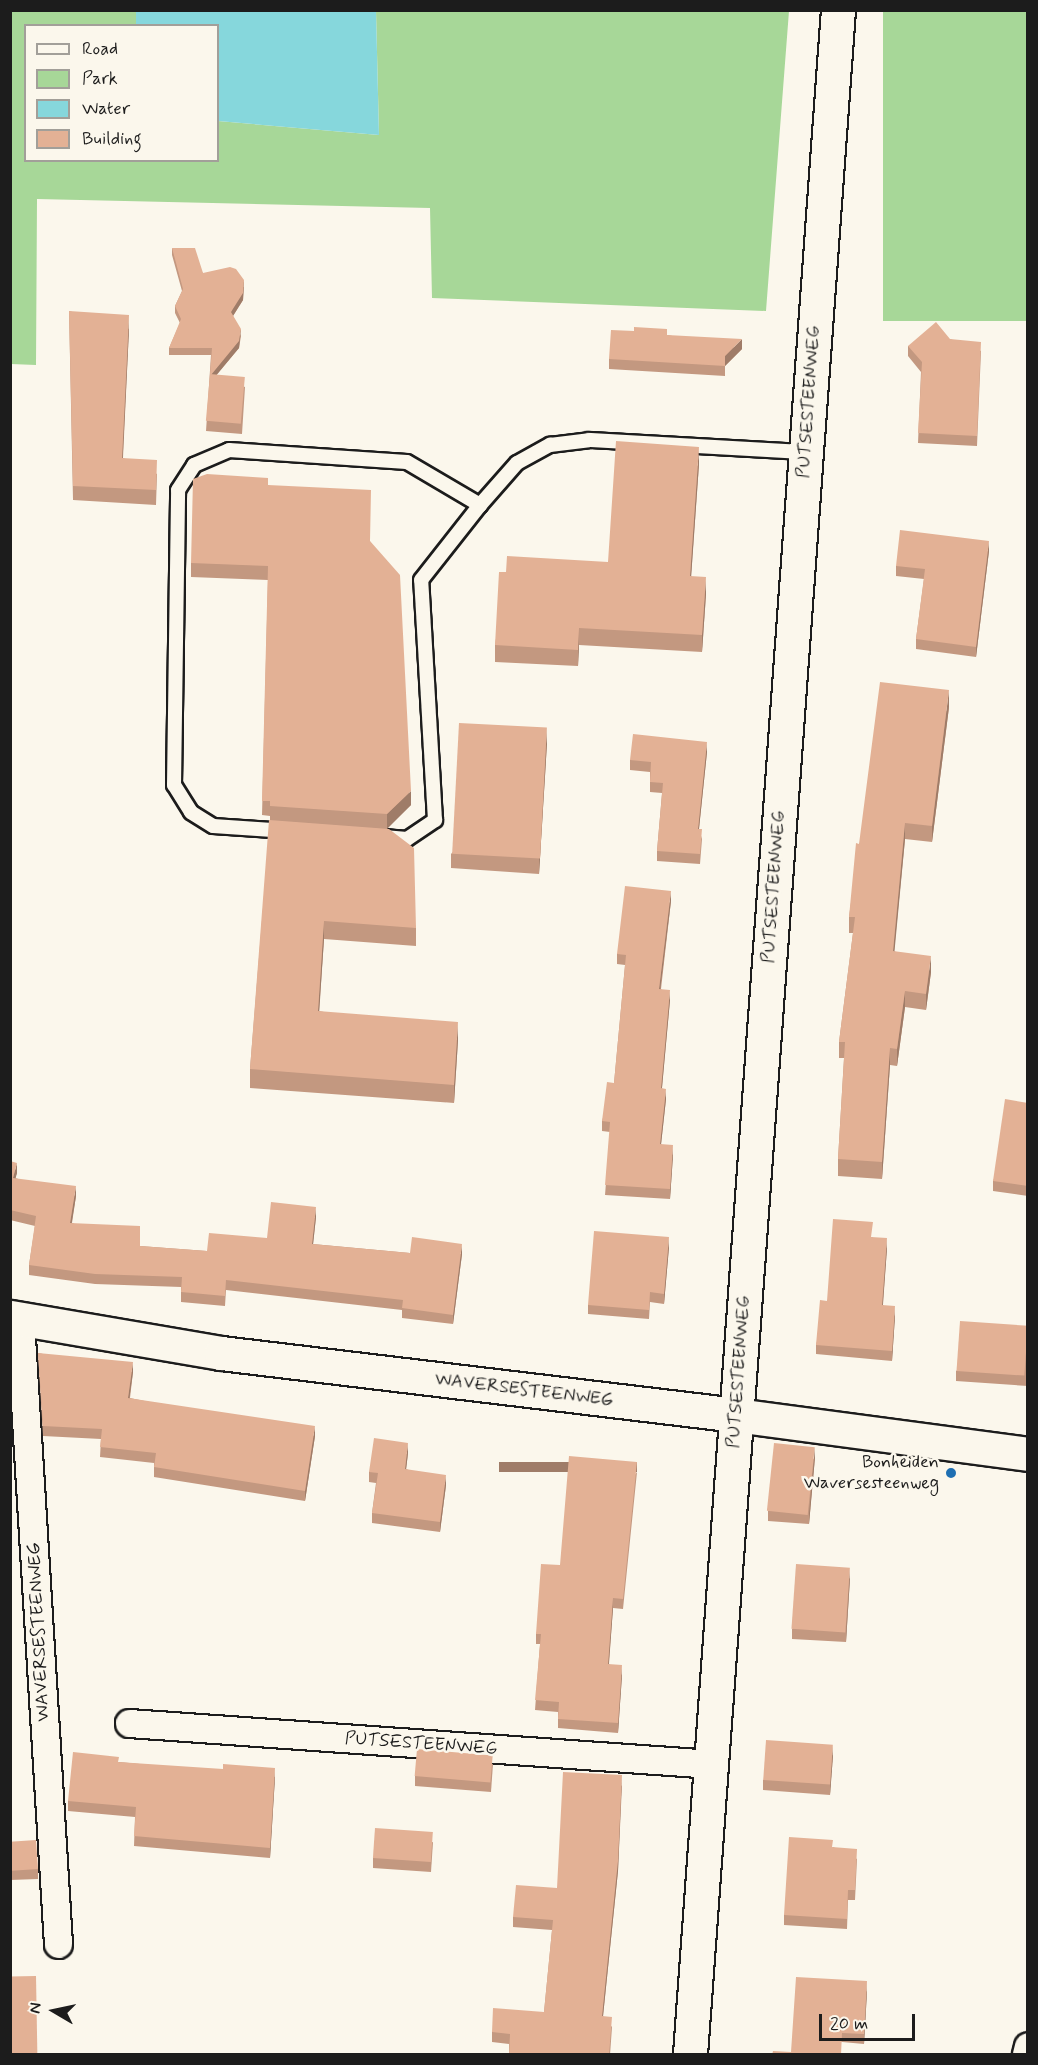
<!DOCTYPE html>
<style>
body{margin:0}
#map{position:relative;width:1038px;height:2065px;overflow:hidden;background:#fbf7ec;font-family:Mynerve,sans-serif}
div>[style]{position:absolute}
.green>*{inset:0;background:#a7d798;transform-origin:0 0}
.water>*{inset:0;background:#86d7dc}
.roads{filter:drop-shadow(2px 0 #1c1c1c) drop-shadow(-2px 0 #1c1c1c) drop-shadow(0 2px #1c1c1c) drop-shadow(0 -2px #1c1c1c)}
.lane>*{height:14px;margin:-7px;padding:0 7px;transform-origin:7px;border-radius:7px;background:#fbf7ec}
.street>*{height:27px;margin:-13.5px;padding:0 13.5px;transform-origin:13.5px;border-radius:13.5px;background:#fbf7ec}
.secondary>*{height:33px;margin:-16.5px;padding:0 16.5px;transform-origin:16.5px;border-radius:16.5px;background:#fbf7ec}
.wall>*{inset:0;background:#c39880}
.shaded-wall>*{inset:0;background:#9f7c68;transform-origin:0 0}
.building>*{inset:0;background:#e3b195;transform-origin:0 0}
.dots>*{width:16px;height:16px;translate:-50% -50%;box-sizing:border-box;border:3px solid #fbf7ec;border-radius:50%}
span{translate:-50% -50%;white-space:nowrap;text-align:center;line-height:1.15;-webkit-text-stroke:5px #fbf7ec;paint-order:stroke}
.street-label{font-size:18px;color:#1c1c1c}
.poi-label{font-size:18px;color:#1c1c1c}
.right{translate:-100% -50%;text-align:right}
.frame{position:absolute;inset:0;border:12px solid #1c1c1c;pointer-events:none}
.legend{position:absolute;left:24px;top:24px;width:195px;height:138px;box-sizing:border-box;background:#fbf7ec;border:2px solid #a29f99;margin:0;padding:8px 10px;list-style:none;font-size:18px;color:#1c1c1c}
.legend li{display:flex;align-items:center;gap:12px;height:30px}
.legend b{width:30px;border:2px solid #a29f99}
.north{position:absolute;left:24px;top:1981px;width:60px;height:60px;-webkit-text-stroke:4px #fbf7ec;paint-order:stroke;rotate:279deg;font-size:16px;font-weight:700;line-height:24px;text-align:center;color:#1c1c1c}
.north::after{content:'';display:block;margin:auto;width:21px;height:27px;background:#1c1c1c;clip-path:polygon(50% 0,100% 100%,50% 72%,0 100%)}
.scale{position:absolute;left:819px;top:2014px;width:96px;height:27px;box-sizing:border-box;border:3px solid #1c1c1c;border-top:0;padding-left:8px;font-size:18px;line-height:21px;white-space:nowrap;color:#1c1c1c;-webkit-text-stroke:4px #fbf7ec;paint-order:stroke}
</style>
<div id="map">
<div class="green">
<div style="clip-path:polygon(11px 11px,136px 11px,136px 25px,26px 26px,26px 160px,218px 160px,218px 121px,379px 135px,376px 11px,789px 11px,766px 311px,432px 298px,430px 208px,37px 199px,36px 365px,11px 364px)"></div>
<div style="left:883px;top:11px;width:144px;height:310px"></div>
</div>
<div class="water">
<div style="clip-path:polygon(136px 11px,376px 11px,379px 135px,218px 121px,218px 26px,136px 25px)"></div>
</div>
<div class="roads">
<div class="lane">
<div style="left:287px;top:831px;width:74px;rotate:-176.1deg"></div>
<div style="left:213px;top:826px;width:26px;rotate:-148deg"></div>
<div style="left:191px;top:812px;width:32px;rotate:-122deg"></div>
<div style="left:174px;top:785px;width:295px;rotate:-89.2deg"></div>
<div style="left:178px;top:490px;width:30px;rotate:-57deg"></div>
<div style="left:194px;top:465px;width:38px;rotate:-23deg"></div>
<div style="left:229px;top:450px;width:178px;rotate:3.9deg"></div>
<div style="left:407px;top:462px;width:85px;rotate:30.5deg"></div>
<div style="left:384px;top:837px;width:23px;rotate:5deg"></div>
<div style="left:407px;top:839px;width:34px;rotate:-34deg"></div>
<div style="left:435px;top:820px;width:240px;rotate:-93.3deg"></div>
<div style="left:421px;top:580px;width:95px;rotate:-51.8deg"></div>
<div style="left:480px;top:505px;width:56px;rotate:-48.6deg"></div>
<div style="left:517px;top:463px;width:38px;rotate:-29deg"></div>
<div style="left:550px;top:445px;width:39px;rotate:-7deg"></div>
<div style="left:589px;top:440px;width:216px;rotate:3.2deg"></div>
</div>
<div class="street">
<div style="left:20px;top:1321px;width:624px;rotate:86.51deg"></div>
<div style="left:129px;top:1723px;width:584px;rotate:4.02deg"></div>
<div style="left:1026px;top:2054px;width:8px;rotate:-76deg"></div>
</div>
<div class="secondary">
<div style="left:10px;top:1317px;width:214px;rotate:9.7deg"></div>
<div style="left:221px;top:1353px;width:519px;rotate:6.86deg"></div>
<div style="left:736px;top:1415px;width:295px;rotate:7.6deg"></div>
<div style="left:690px;top:2054px;width:2049px;rotate:-85.86deg"></div>
</div>
</div>
<div class="wall">
<div style="clip-path:polygon(172px 248px,203px 273px,244px 287px,243px 300px,233px 316px,241px 336px,239px 348px,216px 375px,245px 387px,242px 434px,206px 431px,211px 355px,169px 355px,169px 348px,180px 323px,175px 313px,175px 306px,182px 291px,172px 255px)"></div>
<div style="clip-path:polygon(69px 311px,129px 329px,123px 458px,157px 474px,156px 505px,73px 500px)"></div>
<div style="clip-path:polygon(667px 335px,742px 349px,725px 366px,725px 376px,609px 369px,609px 359px)"></div>
<div style="clip-path:polygon(950px 339px,981px 351px,977px 446px,918px 443px,921px 372px,908px 356px,908px 346px)"></div>
<div style="clip-path:polygon(699px 464px,691px 576px,706px 594px,702px 652px,579px 645px,578px 666px,495px 662px,495px 645px,506px 572px,608px 562px)"></div>
<div style="clip-path:polygon(268px 485px,370px 541px,411px 805px,387px 828px,416px 928px,416px 946px,324px 939px,319px 1011px,458px 1040px,454px 1103px,250px 1088px,250px 1069px,270px 821px,270px 816px,262px 815px,268px 580px,191px 577px,191px 563px)"></div>
<div style="clip-path:polygon(989px 551px,976px 657px,916px 649px,916px 639px,924px 579px,896px 576px,896px 566px)"></div>
<div style="clip-path:polygon(949px 707px,932px 842px,905px 839px,894px 951px,931px 972px,926px 1010px,905px 1007px,897px 1066px,890px 1065px,882px 1179px,838px 1176px,838px 1159px,844px 1058px,839px 1058px,839px 1042px,853px 933px,849px 933px,849px 917px,859px 844px)"></div>
<div style="clip-path:polygon(547px 743px,539px 874px,451px 868px,451px 854px)"></div>
<div style="clip-path:polygon(707px 752px,699px 829px,702px 839px,700px 864px,657px 861px,657px 851px,662px 793px,650px 792px,650px 772px,630px 770px,630px 760px)"></div>
<div style="clip-path:polygon(671px 901px,661px 989px,670px 1000px,662px 1088px,666px 1099px,661px 1144px,673px 1155px,670px 1199px,605px 1195px,610px 1132px,602px 1131px,602px 1121px,614px 1083px,625px 965px,617px 964px,617px 954px)"></div>
<div style="clip-path:polygon(1028px 1103px,1028px 1196px,993px 1191px,993px 1181px)"></div>
<div style="clip-path:polygon(10px 1161px,17px 1173px,15px 1178px,76px 1196px,72px 1223px,140px 1246px,207px 1251px,267px 1238px,316px 1217px,313px 1244px,410px 1253px,462px 1254px,453px 1324px,402px 1318px,402px 1310px,226px 1290px,225px 1306px,181px 1302px,181px 1287px,95px 1284px,29px 1275px,29px 1265px,35px 1226px,10px 1220px)"></div>
<div style="clip-path:polygon(872px 1237px,887px 1248px,883px 1305px,895px 1316px,892px 1361px,816px 1354px,816px 1345px,827px 1301px)"></div>
<div style="clip-path:polygon(669px 1247px,664px 1304px,650px 1302px,649px 1319px,588px 1314px,588px 1305px)"></div>
<div style="clip-path:polygon(1028px 1326px,1028px 1386px,956px 1381px,956px 1371px)"></div>
<div style="clip-path:polygon(38px 1353px,133px 1372px,130px 1398px,315px 1436px,305px 1501px,154px 1477px,154px 1463px,100px 1457px,101px 1439px,43px 1436px)"></div>
<div style="clip-path:polygon(408px 1453px,406px 1469px,446px 1485px,440px 1532px,372px 1523px,372px 1513px,376px 1483px,369px 1482px,369px 1472px)"></div>
<div style="clip-path:polygon(815px 1457px,809px 1524px,768px 1521px,768px 1511px)"></div>
<div style="clip-path:polygon(637px 1472px,623px 1609px,613px 1608px,609px 1664px,622px 1675px,618px 1733px,558px 1728px,558px 1712px,535px 1710px,540px 1644px,536px 1644px,536px 1634px,560px 1565px)"></div>
<div style="clip-path:polygon(850px 1578px,846px 1642px,792px 1639px,792px 1629px)"></div>
<div style="clip-path:polygon(833px 1755px,830px 1795px,763px 1790px,763px 1780px)"></div>
<div style="clip-path:polygon(119px 1762px,275px 1777px,270px 1858px,134px 1846px,135px 1817px,68px 1811px,68px 1801px)"></div>
<div style="clip-path:polygon(493px 1764px,491px 1792px,415px 1786px,415px 1776px)"></div>
<div style="clip-path:polygon(622px 1785px,618px 1871px,603px 2016px,612px 2027px,610px 2055px,509px 2055px,509px 2044px,492px 2042px,492px 2032px,544px 2012px,552px 1930px,513px 1927px,513px 1917px,557px 1888px)"></div>
<div style="clip-path:polygon(10px 1841px,38px 1869px,38px 1879px,10px 1880px)"></div>
<div style="clip-path:polygon(433px 1842px,431px 1872px,373px 1868px,373px 1858px)"></div>
<div style="clip-path:polygon(833px 1847px,857px 1859px,855px 1900px,848px 1900px,847px 1929px,784px 1925px,784px 1915px)"></div>
<div style="clip-path:polygon(867px 1991px,864px 2044px,842px 2042px,791px 2052px)"></div>
</div>
<div class="shaded-wall">
<div style="clip-path:polygon(244px 280px,243px 300px,231px 319px,231px 312px)"></div>
<div style="clip-path:polygon(129px 315px,129px 329px,122px 472px,122px 458px)"></div>
<div style="clip-path:polygon(241px 329px,239px 348px,210px 383px,210px 376px)"></div>
<div style="clip-path:polygon(742px 339px,742px 349px,725px 366px,725px 376px,725px 356px)"></div>
<div style="clip-path:polygon(699px 447px,699px 464px,690px 593px,690px 576px)"></div>
<div style="clip-path:polygon(989px 541px,989px 551px,976px 657px,976px 647px)"></div>
<div style="clip-path:polygon(706px 577px,706px 594px,702px 652px,702px 635px)"></div>
<div style="clip-path:polygon(579px 628px,579px 645px,578px 666px,578px 650px)"></div>
<div style="clip-path:polygon(949px 690px,949px 707px,932px 842px,932px 826px)"></div>
<div style="clip-path:polygon(547px 728px,547px 743px,539px 874px,539px 860px)"></div>
<div style="clip-path:polygon(707px 742px,707px 752px,698px 838px,698px 829px)"></div>
<div style="clip-path:polygon(411px 791px,411px 805px,387px 829px,387px 814px)"></div>
<div style="clip-path:polygon(905px 823px,905px 839px,893px 967px,893px 951px)"></div>
<div style="clip-path:polygon(671px 891px,671px 901px,659px 999px,659px 989px)"></div>
<div style="clip-path:polygon(324px 921px,324px 939px,318px 1030px,318px 1011px)"></div>
<div style="clip-path:polygon(931px 956px,931px 972px,926px 1010px,926px 994px)"></div>
<div style="clip-path:polygon(670px 990px,670px 1000px,661px 1098px,661px 1088px)"></div>
<div style="clip-path:polygon(905px 991px,905px 1007px,897px 1066px,897px 1049px)"></div>
<div style="clip-path:polygon(458px 1022px,458px 1040px,454px 1103px,454px 1085px)"></div>
<div style="clip-path:polygon(890px 1048px,890px 1065px,882px 1179px,882px 1162px)"></div>
<div style="clip-path:polygon(666px 1089px,666px 1099px,660px 1154px,660px 1144px)"></div>
<div style="clip-path:polygon(673px 1145px,673px 1155px,670px 1199px,670px 1189px)"></div>
<div style="clip-path:polygon(17px 1163px,17px 1173px,13px 1188px,13px 1178px)"></div>
<div style="clip-path:polygon(76px 1186px,76px 1196px,70px 1233px,70px 1223px)"></div>
<div style="clip-path:polygon(316px 1207px,316px 1217px,312px 1254px,312px 1244px)"></div>
<div style="clip-path:polygon(669px 1237px,669px 1247px,664px 1304px,664px 1294px)"></div>
<div style="clip-path:polygon(887px 1238px,887px 1248px,882px 1315px,882px 1305px)"></div>
<div style="clip-path:polygon(462px 1244px,462px 1254px,453px 1324px,453px 1315px)"></div>
<div style="clip-path:polygon(895px 1306px,895px 1316px,892px 1361px,892px 1351px)"></div>
<div style="clip-path:polygon(133px 1362px,133px 1372px,128px 1408px,128px 1398px)"></div>
<div style="clip-path:polygon(315px 1426px,315px 1436px,305px 1501px,305px 1491px)"></div>
<div style="clip-path:polygon(408px 1443px,408px 1453px,405px 1479px,405px 1469px)"></div>
<div style="clip-path:polygon(815px 1447px,815px 1457px,809px 1524px,809px 1514px)"></div>
<div style="left:637px;top:1462px;width:10px;height:138px;rotate:90deg"></div>
<div style="clip-path:polygon(446px 1475px,446px 1485px,440px 1532px,440px 1522px)"></div>
<div style="clip-path:polygon(850px 1568px,850px 1578px,846px 1642px,846px 1632px)"></div>
<div style="clip-path:polygon(613px 1598px,613px 1608px,608px 1674px,608px 1664px)"></div>
<div style="clip-path:polygon(622px 1665px,622px 1675px,618px 1733px,618px 1723px)"></div>
<div style="clip-path:polygon(833px 1745px,833px 1755px,830px 1795px,830px 1785px)"></div>
<div style="clip-path:polygon(275px 1768px,275px 1777px,270px 1858px,270px 1848px)"></div>
<div style="clip-path:polygon(622px 1775px,618px 1871px,602px 2026px,602px 2016px)"></div>
<div style="clip-path:polygon(867px 1981px,867px 1991px,864px 2044px,864px 2034px)"></div>
</div>
<div class="building">
<div style="clip-path:polygon(172px 248px,195px 248px,203px 273px,230px 267px,236px 269px,244px 280px,243px 293px,231px 312px,241px 329px,239px 341px,211px 375px,210px 374px,212px 348px,169px 348px,181px 319px,175px 306px,183px 289px)"></div>
<div style="clip-path:polygon(69px 311px,129px 315px,122px 458px,157px 460px,156px 490px,73px 486px)"></div>
<div style="clip-path:polygon(936px 322px,950px 339px,981px 342px,977px 436px,918px 433px,922px 362px,908px 346px)"></div>
<div style="clip-path:polygon(634px 327px,667px 329px,667px 335px,742px 339px,725px 356px,725px 366px,609px 359px,611px 330px,634px 331px)"></div>
<div style="left:210px;top:374px;width:35px;height:47px;rotate:5deg"></div>
<div style="clip-path:polygon(616px 441px,699px 447px,690px 576px,706px 577px,702px 635px,579px 628px,578px 650px,495px 645px,499px 572px,506px 572px,507px 556px,608px 562px)"></div>
<div style="clip-path:polygon(207px 474px,268px 478px,268px 485px,371px 490px,370px 541px,400px 575px,411px 791px,387px 814px,270px 806px,270px 801px,262px 801px,268px 566px,191px 563px,193px 479px)"></div>
<div style="clip-path:polygon(900px 530px,989px 541px,976px 647px,916px 639px,925px 569px,896px 566px)"></div>
<div style="clip-path:polygon(880px 682px,949px 690px,932px 826px,905px 823px,893px 951px,931px 956px,926px 994px,905px 991px,897px 1049px,890px 1048px,882px 1162px,838px 1159px,845px 1042px,839px 1042px,855px 917px,849px 917px,856px 843px,859px 844px)"></div>
<div style="left:459px;top:723px;width:88px;height:131px;rotate:3deg"></div>
<div style="clip-path:polygon(633px 734px,707px 742px,698px 829px,702px 829px,700px 854px,657px 851px,663px 783px,650px 782px,651px 762px,630px 760px)"></div>
<div style="clip-path:polygon(269px 820px,389px 829px,414px 848px,416px 928px,324px 921px,318px 1011px,458px 1022px,454px 1085px,250px 1069px)"></div>
<div style="clip-path:polygon(625px 886px,671px 891px,659px 989px,670px 990px,661px 1088px,666px 1089px,660px 1144px,673px 1145px,670px 1189px,605px 1185px,610px 1122px,602px 1121px,607px 1082px,614px 1083px,626px 955px,617px 954px)"></div>
<div style="clip-path:polygon(1005px 1099px,1028px 1103px,1028px 1186px,993px 1181px)"></div>
<div style="clip-path:polygon(10px 1161px,17px 1163px,13px 1178px,76px 1186px,70px 1223px,140px 1226px,140px 1246px,207px 1251px,209px 1233px,267px 1238px,271px 1202px,316px 1207px,312px 1244px,410px 1253px,412px 1237px,462px 1244px,453px 1315px,402px 1308px,403px 1300px,226px 1280px,225px 1296px,181px 1292px,182px 1277px,95px 1274px,29px 1265px,36px 1216px,10px 1210px)"></div>
<div style="clip-path:polygon(833px 1219px,873px 1222px,871px 1237px,887px 1238px,882px 1305px,895px 1306px,892px 1351px,816px 1345px,820px 1300px,827px 1301px)"></div>
<div style="clip-path:polygon(594px 1231px,669px 1237px,664px 1294px,650px 1292px,649px 1310px,588px 1305px)"></div>
<div style="left:960px;top:1321px;width:68px;height:50px;rotate:4deg"></div>
<div style="clip-path:polygon(38px 1353px,133px 1362px,128px 1398px,315px 1426px,305px 1491px,154px 1467px,156px 1453px,100px 1447px,102px 1429px,43px 1426px)"></div>
<div style="clip-path:polygon(374px 1438px,408px 1443px,405px 1469px,446px 1475px,440px 1522px,372px 1513px,378px 1473px,369px 1472px)"></div>
<div style="left:774px;top:1443px;width:41px;height:68px;rotate:6deg"></div>
<div style="clip-path:polygon(569px 1456px,637px 1462px,623px 1599px,613px 1598px,608px 1664px,622px 1665px,618px 1723px,558px 1719px,559px 1702px,535px 1700px,541px 1634px,536px 1634px,541px 1564px,560px 1565px)"></div>
<div style="left:796px;top:1564px;width:54px;height:65px;rotate:4deg"></div>
<div style="left:766px;top:1740px;width:67px;height:40px;rotate:4deg"></div>
<div style="left:417px;top:1749px;width:76px;height:27px;rotate:5deg"></div>
<div style="clip-path:polygon(73px 1752px,119px 1757px,118px 1762px,223px 1769px,223px 1764px,275px 1768px,270px 1848px,134px 1836px,136px 1807px,68px 1801px)"></div>
<div style="clip-path:polygon(563px 1772px,622px 1775px,618px 1861px,602px 2016px,612px 2017px,609px 2055px,509px 2055px,510px 2034px,492px 2032px,493px 2008px,544px 2012px,553px 1920px,513px 1917px,516px 1885px,557px 1888px)"></div>
<div style="left:375px;top:1828px;width:58px;height:30px;rotate:4deg"></div>
<div style="clip-path:polygon(789px 1837px,833px 1840px,832px 1847px,857px 1849px,855px 1890px,848px 1890px,847px 1919px,784px 1915px)"></div>
<div style="left:36px;top:1840px;width:29px;height:26px;rotate:86deg"></div>
<div style="left:36px;top:1976px;width:79px;height:26px;rotate:89deg"></div>
<div style="clip-path:polygon(796px 1977px,867px 1981px,864px 2034px,842px 2033px,841px 2055px,772px 2055px,773px 2051px,791px 2052px)"></div>
</div>
<div class="dots">
<div style="left:951px;top:1473px;background:#1f6fb2"></div>
</div>
<div class="street-label">
<span style="left:809px;top:402px;rotate:-86deg">PUTSESTEENWEG</span>
<span style="left:774px;top:887px;rotate:-86deg">PUTSESTEENWEG</span>
<span style="left:739px;top:1372px;rotate:-86deg">PUTSESTEENWEG</span>
<span style="left:524px;top:1390px;rotate:7deg">WAVERSESTEENWEG</span>
<span style="left:39px;top:1632px;rotate:-93deg">WAVERSESTEENWEG</span>
<span style="left:421px;top:1744px;rotate:4deg">PUTSESTEENWEG</span>
</div>
<div class="poi-label">
<span class="right" style="left:939px;top:1473px">Bonheiden<br>Waversesteenweg</span>
</div>
<div class="frame"></div>
<ul class="legend">
<li><b style="height:8px;background:#fbf7ec"></b>Road</li>
<li><b style="height:16px;background:#a7d798"></b>Park</li>
<li><b style="height:16px;background:#86d7dc"></b>Water</li>
<li><b style="height:16px;background:#e3b195"></b>Building</li>
</ul>
<div class="north">N</div>
<div class="scale">20 m</div>
</div>
